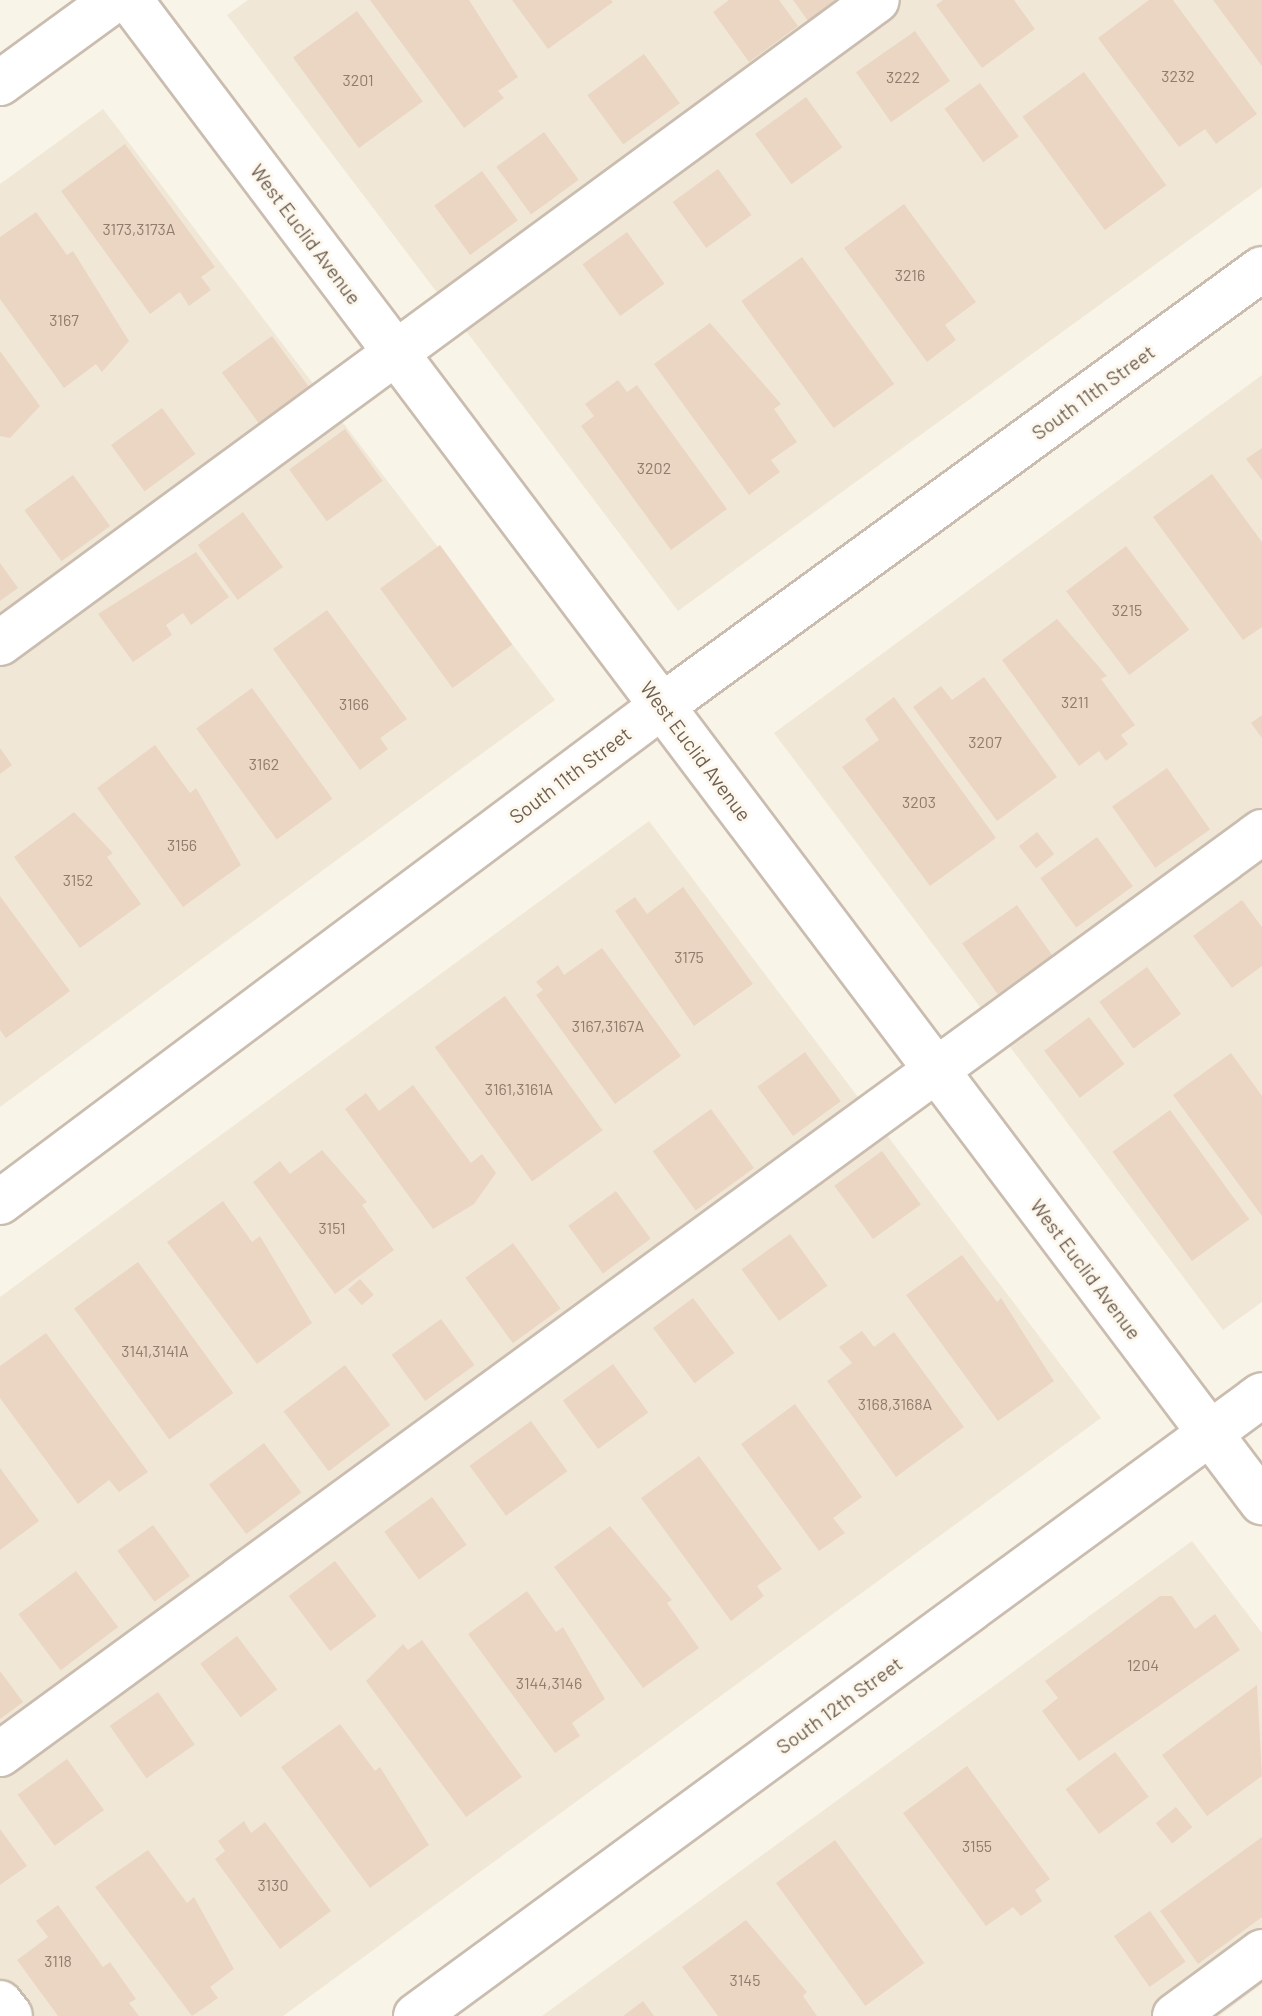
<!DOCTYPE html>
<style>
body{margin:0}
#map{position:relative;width:1262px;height:2016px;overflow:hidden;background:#f9f4e8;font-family:Barlow,sans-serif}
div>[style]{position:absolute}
.residential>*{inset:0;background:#f0e7d7}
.building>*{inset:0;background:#ebd6c3;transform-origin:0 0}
.roads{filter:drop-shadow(2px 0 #cabdaf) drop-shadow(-2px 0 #cabdaf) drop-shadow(0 2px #cabdaf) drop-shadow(0 -2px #cabdaf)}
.minor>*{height:44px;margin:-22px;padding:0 22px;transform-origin:22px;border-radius:22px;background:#fff}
span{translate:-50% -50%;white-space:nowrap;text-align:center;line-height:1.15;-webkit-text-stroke:6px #fdf8ee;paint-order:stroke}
.number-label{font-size:16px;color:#8f7c6c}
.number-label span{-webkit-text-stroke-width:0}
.street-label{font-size:20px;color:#705e4f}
</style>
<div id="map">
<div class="residential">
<div style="clip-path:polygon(248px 0,1262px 0,1262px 187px,678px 611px,227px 15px)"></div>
<div style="clip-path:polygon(103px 109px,555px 700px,0 1107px,0 184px)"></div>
<div style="clip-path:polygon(1262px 375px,1262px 1302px,1223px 1330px,774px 733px)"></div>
<div style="clip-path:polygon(649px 821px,1101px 1418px,283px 2016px,0 2016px,0 1297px)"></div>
<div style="clip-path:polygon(1192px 1541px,1262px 1633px,1262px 1984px,1219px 2016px,542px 2016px)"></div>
</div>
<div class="building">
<div style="clip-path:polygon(370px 0,469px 0,518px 77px,498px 91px,504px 98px,464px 128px)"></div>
<div style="clip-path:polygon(512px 0,611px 0,613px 2px,548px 49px)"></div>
<div style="clip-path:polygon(729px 0,779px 0,798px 26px,749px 62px,713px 12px)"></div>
<div style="clip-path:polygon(793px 0,836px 0,808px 21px)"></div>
<div style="clip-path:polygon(943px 0,1014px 0,1035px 29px,982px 68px,936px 5px)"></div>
<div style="clip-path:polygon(1149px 0,1173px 0,1257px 114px,1216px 144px,1205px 129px,1179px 147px,1098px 38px)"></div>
<div style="clip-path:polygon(1213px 0,1262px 0,1262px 66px)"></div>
<div style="left:357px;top:11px;width:112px;height:79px;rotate:54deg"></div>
<div style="left:915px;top:31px;width:61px;height:72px;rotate:55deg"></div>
<div style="left:644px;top:54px;width:61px;height:70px;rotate:54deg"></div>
<div style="left:1084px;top:72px;width:140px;height:76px;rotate:54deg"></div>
<div style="left:980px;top:83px;width:66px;height:44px;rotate:54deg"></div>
<div style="left:806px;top:97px;width:62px;height:63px;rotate:54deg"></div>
<div style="left:544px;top:132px;width:59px;height:59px;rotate:54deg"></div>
<div style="clip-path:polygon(125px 144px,215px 267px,201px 277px,211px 290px,189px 306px,180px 292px,150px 314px,61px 191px)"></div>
<div style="left:718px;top:169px;width:57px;height:56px;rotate:54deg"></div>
<div style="left:482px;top:171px;width:61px;height:59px;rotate:54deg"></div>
<div style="clip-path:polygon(904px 204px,976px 302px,945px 325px,956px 340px,927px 362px,844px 248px)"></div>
<div style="clip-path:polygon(36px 212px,67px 255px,73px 251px,129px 341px,102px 372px,96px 364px,64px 388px,0 299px,0 237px)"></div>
<div style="left:627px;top:232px;width:64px;height:55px;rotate:54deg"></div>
<div style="left:802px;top:257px;width:157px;height:75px;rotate:54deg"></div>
<div style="clip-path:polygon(710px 323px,781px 404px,774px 409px,797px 442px,771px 460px,780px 472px,749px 495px,654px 364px)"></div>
<div style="left:272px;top:336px;width:63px;height:62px;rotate:54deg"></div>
<div style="clip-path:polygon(0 351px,40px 406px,10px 438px,0 436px)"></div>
<div style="clip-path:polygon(618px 380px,627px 392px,637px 385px,727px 509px,671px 550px,581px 426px,594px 416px,585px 404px)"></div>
<div style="left:162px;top:408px;width:57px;height:63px;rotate:54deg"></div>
<div style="left:345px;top:429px;width:64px;height:69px;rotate:54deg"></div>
<div style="clip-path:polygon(1262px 448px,1262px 480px,1246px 459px)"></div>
<div style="clip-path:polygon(1212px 474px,1262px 542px,1262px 627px,1243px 640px,1153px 517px)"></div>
<div style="left:73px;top:475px;width:63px;height:60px;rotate:54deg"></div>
<div style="left:243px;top:512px;width:68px;height:56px;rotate:54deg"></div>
<div style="left:440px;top:545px;width:123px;height:74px;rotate:54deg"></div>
<div style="left:1126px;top:546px;width:105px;height:75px;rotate:53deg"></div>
<div style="clip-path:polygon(196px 552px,229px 597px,191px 625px,183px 613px,166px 625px,172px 635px,133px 662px,98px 614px)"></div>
<div style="clip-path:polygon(0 563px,18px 588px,0 601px)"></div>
<div style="clip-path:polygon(327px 610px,407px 719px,380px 738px,388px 749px,360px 770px,273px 649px)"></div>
<div style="clip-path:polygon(1057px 619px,1107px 676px,1101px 679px,1135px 725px,1121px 735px,1128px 744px,1106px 761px,1099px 751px,1079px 766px,1002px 660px)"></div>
<div style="clip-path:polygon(984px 677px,1057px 777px,997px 821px,913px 707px,941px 686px,952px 700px)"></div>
<div style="left:252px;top:688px;width:137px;height:69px;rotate:54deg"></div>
<div style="clip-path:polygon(894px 697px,996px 838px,930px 886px,842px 767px,879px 740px,865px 719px)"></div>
<div style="clip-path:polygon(1262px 715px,1262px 738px,1251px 723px)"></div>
<div style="clip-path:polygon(155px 745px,190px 793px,196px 788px,241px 865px,183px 907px,97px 788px)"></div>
<div style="clip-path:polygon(0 748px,12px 765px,0 774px)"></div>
<div style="left:1167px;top:768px;width:75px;height:67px;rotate:55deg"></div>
<div style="clip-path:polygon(74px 812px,113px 853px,107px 857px,141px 904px,80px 948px,14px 857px)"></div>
<div style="left:1037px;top:832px;width:28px;height:23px;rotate:52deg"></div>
<div style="left:1097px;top:837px;width:61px;height:70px;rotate:54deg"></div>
<div style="clip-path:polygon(683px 887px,753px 984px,694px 1026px,615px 911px,635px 897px,647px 914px)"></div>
<div style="clip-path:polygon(0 896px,70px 991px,6px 1038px,0 1030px)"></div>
<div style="clip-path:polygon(1242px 900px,1262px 927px,1262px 966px,1232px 988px,1193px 936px)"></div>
<div style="left:1017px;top:905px;width:62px;height:67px;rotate:55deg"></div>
<div style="clip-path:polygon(602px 948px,681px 1056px,615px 1104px,536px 995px,543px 990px,536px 982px,558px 965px,564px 975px)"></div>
<div style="left:1147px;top:967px;width:58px;height:59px;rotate:54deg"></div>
<div style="left:505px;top:996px;width:166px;height:87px;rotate:54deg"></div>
<div style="left:1089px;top:1017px;width:59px;height:56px;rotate:53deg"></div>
<div style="left:805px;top:1052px;width:61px;height:59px;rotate:54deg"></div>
<div style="clip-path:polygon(1231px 1053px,1262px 1096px,1262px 1216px,1173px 1095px)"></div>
<div style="clip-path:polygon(413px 1085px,471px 1163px,482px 1154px,496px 1173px,474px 1204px,433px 1229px,345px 1109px,366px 1093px,379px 1111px)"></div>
<div style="left:711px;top:1109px;width:73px;height:72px;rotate:54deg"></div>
<div style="left:1170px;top:1110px;width:135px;height:71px;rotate:54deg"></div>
<div style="clip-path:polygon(322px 1150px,367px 1202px,362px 1205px,394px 1250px,335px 1294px,253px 1182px,280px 1161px,290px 1174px)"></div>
<div style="left:882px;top:1151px;width:66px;height:59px;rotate:54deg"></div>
<div style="left:616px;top:1191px;width:59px;height:59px;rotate:54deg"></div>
<div style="clip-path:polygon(223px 1201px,252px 1242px,260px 1236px,312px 1323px,257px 1364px,167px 1242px)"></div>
<div style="left:790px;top:1234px;width:64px;height:60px;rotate:54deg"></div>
<div style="left:513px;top:1243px;width:81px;height:59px;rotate:54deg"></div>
<div style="clip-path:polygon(962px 1255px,997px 1302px,1001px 1298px,1054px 1381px,998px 1421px,906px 1295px)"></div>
<div style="left:138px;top:1262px;width:162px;height:79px;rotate:54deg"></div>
<div style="left:360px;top:1279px;width:21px;height:16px;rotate:49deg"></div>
<div style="left:693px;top:1298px;width:69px;height:50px;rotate:53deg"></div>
<div style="left:441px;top:1319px;width:57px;height:61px;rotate:54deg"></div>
<div style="clip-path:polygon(862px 1331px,874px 1347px,894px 1332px,964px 1427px,896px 1477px,827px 1381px,852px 1363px,839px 1347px)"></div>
<div style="clip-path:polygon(46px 1333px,148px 1472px,119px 1492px,109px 1480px,78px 1504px,0 1398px,0 1366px)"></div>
<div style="left:613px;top:1364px;width:60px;height:62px;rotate:54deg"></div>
<div style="left:345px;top:1365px;width:75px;height:77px;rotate:53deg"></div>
<div style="clip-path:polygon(795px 1404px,862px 1497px,833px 1518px,845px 1533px,819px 1551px,741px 1444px)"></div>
<div style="left:531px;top:1421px;width:62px;height:76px;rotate:54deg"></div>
<div style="left:264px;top:1443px;width:62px;height:69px;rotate:53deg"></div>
<div style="clip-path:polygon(699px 1456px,782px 1569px,757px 1586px,764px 1596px,731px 1621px,641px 1498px)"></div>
<div style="clip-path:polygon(0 1468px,39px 1521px,0 1550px)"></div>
<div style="left:432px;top:1497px;width:59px;height:59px;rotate:54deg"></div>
<div style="left:153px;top:1525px;width:63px;height:44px;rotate:54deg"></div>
<div style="clip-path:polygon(610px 1526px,672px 1600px,667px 1603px,699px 1648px,643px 1688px,554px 1567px)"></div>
<div style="left:335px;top:1561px;width:69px;height:58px;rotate:53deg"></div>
<div style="left:76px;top:1571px;width:70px;height:72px;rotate:53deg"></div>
<div style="clip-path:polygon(527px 1591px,556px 1632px,563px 1627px,605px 1699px,572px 1723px,580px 1736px,555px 1753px,468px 1634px)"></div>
<div style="clip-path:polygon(1160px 1596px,1172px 1596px,1195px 1629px,1215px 1614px,1240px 1650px,1079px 1761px,1042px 1711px,1058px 1698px,1045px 1681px)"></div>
<div style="left:237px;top:1636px;width:67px;height:46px;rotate:53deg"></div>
<div style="clip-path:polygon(422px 1640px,522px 1777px,466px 1817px,366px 1681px,403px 1644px,408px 1650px)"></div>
<div style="clip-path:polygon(0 1671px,23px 1702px,0 1719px)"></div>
<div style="clip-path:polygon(1257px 1685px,1262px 1776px,1207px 1816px,1162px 1755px)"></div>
<div style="left:158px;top:1692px;width:64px;height:59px;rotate:55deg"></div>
<div style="clip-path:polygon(340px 1724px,375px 1771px,380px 1767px,429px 1845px,370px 1888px,281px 1767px)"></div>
<div style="left:1115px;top:1752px;width:56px;height:62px;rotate:53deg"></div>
<div style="left:67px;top:1759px;width:63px;height:61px;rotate:54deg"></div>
<div style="clip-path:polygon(967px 1766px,1050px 1879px,1035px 1890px,1042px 1901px,1021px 1916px,1013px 1907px,986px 1926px,903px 1813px)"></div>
<div style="left:1176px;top:1807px;width:26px;height:26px;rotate:51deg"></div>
<div style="clip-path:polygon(244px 1821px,251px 1833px,265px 1822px,331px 1911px,280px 1949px,215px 1859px,225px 1851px,218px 1841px)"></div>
<div style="clip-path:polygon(0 1829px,27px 1866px,0 1885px)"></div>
<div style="clip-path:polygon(1262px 1837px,1262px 1917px,1198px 1964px,1160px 1911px)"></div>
<div style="left:835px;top:1840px;width:152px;height:73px;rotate:54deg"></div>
<div style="clip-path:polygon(148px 1850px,187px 1903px,194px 1897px,234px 1969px,210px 1987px,218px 1998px,192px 2016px,95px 1887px)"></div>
<div style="clip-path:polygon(58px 1905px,103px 1967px,110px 1962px,136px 1999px,129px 2003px,139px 2016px,58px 2016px,17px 1960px,48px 1937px,36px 1921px)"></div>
<div style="left:1150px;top:1911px;width:62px;height:44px;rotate:55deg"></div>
<div style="clip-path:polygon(746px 1920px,807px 1992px,803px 1996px,817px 2016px,718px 2016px,682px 1967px)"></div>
<div style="clip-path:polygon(643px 2001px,654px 2016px,623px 2016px)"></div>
</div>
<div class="roads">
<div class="minor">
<div style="left:130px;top:0;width:1881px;rotate:53deg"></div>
<div style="left:0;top:83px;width:141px;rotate:-36.1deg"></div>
<div style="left:0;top:643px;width:1087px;rotate:-36.25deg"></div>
<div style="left:0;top:1202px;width:827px;rotate:-36.84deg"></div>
<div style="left:662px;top:706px;width:742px;rotate:-36.07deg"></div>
<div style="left:0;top:1754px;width:1563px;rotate:-36.15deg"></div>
<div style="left:0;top:2003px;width:16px;rotate:52deg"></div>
<div style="left:416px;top:2016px;width:1049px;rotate:-36.28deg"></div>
<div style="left:1175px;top:2016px;width:108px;rotate:-36.3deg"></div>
</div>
</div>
<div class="number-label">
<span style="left:1178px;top:76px">3232</span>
<span style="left:903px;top:77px">3222</span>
<span style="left:358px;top:80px">3201</span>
<span style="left:139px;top:229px">3173,3173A</span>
<span style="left:910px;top:275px">3216</span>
<span style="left:64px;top:320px">3167</span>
<span style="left:654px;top:468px">3202</span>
<span style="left:1127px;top:610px">3215</span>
<span style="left:1075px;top:702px">3211</span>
<span style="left:354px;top:704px">3166</span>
<span style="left:985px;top:742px">3207</span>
<span style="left:264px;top:764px">3162</span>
<span style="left:919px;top:802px">3203</span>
<span style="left:182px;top:845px">3156</span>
<span style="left:78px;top:880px">3152</span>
<span style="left:689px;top:957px">3175</span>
<span style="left:608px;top:1026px">3167,3167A</span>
<span style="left:519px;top:1089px">3161,3161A</span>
<span style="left:332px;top:1228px">3151</span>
<span style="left:155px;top:1351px">3141,3141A</span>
<span style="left:895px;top:1404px">3168,3168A</span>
<span style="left:1143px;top:1665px">1204</span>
<span style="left:549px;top:1683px">3144,3146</span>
<span style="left:977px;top:1846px">3155</span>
<span style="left:273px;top:1885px">3130</span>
<span style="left:58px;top:1961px">3118</span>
<span style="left:745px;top:1980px">3145</span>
</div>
<div class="street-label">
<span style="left:306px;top:234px;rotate:53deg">West Euclid Avenue</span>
<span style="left:1093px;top:392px;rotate:-36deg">South 11th Street</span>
<span style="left:696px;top:751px;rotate:53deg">West Euclid Avenue</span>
<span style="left:570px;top:775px;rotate:-37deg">South 11th Street</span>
<span style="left:1086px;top:1269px;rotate:53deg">West Euclid Avenue</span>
<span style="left:839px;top:1705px;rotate:-36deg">South 12th Street</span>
</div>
</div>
